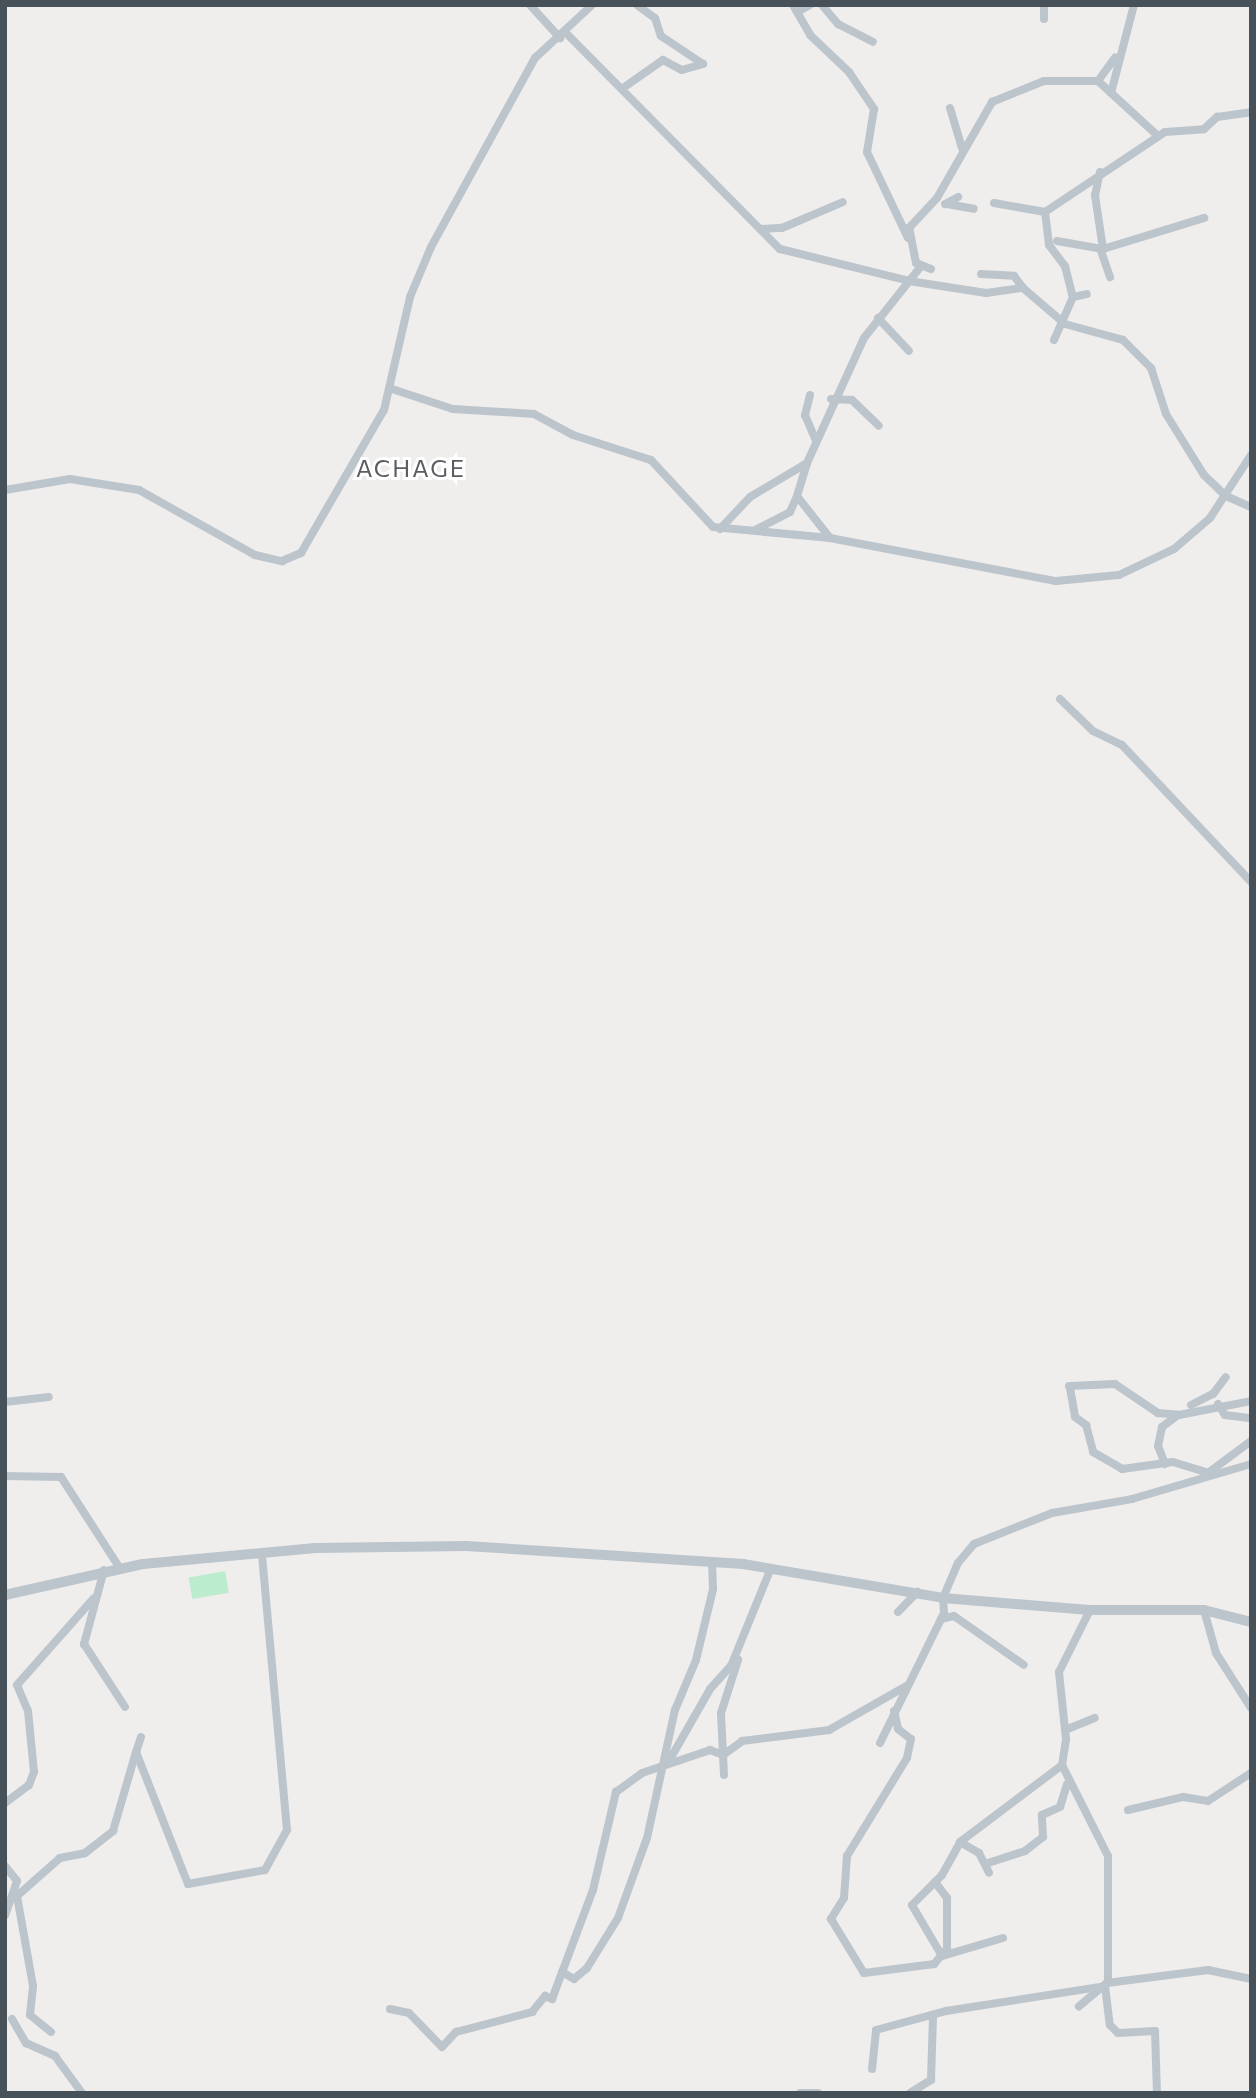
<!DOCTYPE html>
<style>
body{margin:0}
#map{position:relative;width:1256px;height:2098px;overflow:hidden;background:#f0eded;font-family:Commissioner,sans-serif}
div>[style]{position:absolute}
.green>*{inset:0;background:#bcecce;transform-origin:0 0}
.minor>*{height:8px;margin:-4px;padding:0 4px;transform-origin:4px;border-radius:4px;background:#bcc5cc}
.tertiary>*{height:10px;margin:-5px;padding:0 5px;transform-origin:5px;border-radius:5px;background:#bcc5cc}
span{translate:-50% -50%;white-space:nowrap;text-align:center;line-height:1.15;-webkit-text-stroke:6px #fff;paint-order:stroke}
.quarter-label{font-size:24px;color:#5a5e62;letter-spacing:2px}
.frame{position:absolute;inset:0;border:7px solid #46515a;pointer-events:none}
</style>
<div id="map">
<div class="green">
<div style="left:225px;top:1571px;width:22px;height:37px;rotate:80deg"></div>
</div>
<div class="minor">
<div style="left:530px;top:5px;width:45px;rotate:47.7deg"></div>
<div style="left:637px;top:5px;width:22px;rotate:36deg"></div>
<div style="left:655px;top:18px;width:19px;rotate:72deg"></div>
<div style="left:661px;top:36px;width:50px;rotate:33.7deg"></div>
<div style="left:793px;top:5px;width:34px;rotate:60deg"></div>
<div style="left:810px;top:35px;width:54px;rotate:43.5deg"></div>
<div style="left:849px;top:72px;width:45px;rotate:56deg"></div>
<div style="left:874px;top:109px;width:44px;rotate:99.2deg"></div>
<div style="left:867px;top:152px;width:95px;rotate:64.5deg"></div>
<div style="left:822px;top:5px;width:25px;rotate:50deg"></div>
<div style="left:838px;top:24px;width:39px;rotate:27deg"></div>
<div style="left:1044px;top:5px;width:14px;rotate:90deg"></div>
<div style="left:799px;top:11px;width:13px;rotate:-29deg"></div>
<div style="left:566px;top:33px;width:304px;rotate:45.3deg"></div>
<div style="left:780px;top:249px;width:133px;rotate:13.9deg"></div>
<div style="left:909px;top:281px;width:78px;rotate:8.9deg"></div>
<div style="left:986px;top:293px;width:37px;rotate:-8deg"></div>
<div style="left:1023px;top:288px;width:55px;rotate:40.6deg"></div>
<div style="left:1065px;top:324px;width:60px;rotate:15.4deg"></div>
<div style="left:1123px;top:340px;width:40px;rotate:45deg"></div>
<div style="left:1151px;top:368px;width:48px;rotate:71.9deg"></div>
<div style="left:1166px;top:414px;width:72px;rotate:58.1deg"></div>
<div style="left:1204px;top:475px;width:30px;rotate:44deg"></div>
<div style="left:1226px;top:496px;width:27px;rotate:24deg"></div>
<div style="left:1098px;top:81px;width:29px;rotate:-54deg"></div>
<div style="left:623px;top:88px;width:49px;rotate:-35deg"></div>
<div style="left:663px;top:60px;width:21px;rotate:28deg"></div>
<div style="left:682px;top:70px;width:22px;rotate:-16deg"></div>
<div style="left:1111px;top:93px;width:91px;rotate:-75.4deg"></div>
<div style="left:950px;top:108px;width:42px;rotate:73.3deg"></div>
<div style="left:1100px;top:172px;width:24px;rotate:102deg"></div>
<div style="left:1095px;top:195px;width:55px;rotate:81.6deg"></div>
<div style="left:994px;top:203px;width:52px;rotate:10deg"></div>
<div style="left:1045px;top:212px;width:33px;rotate:83deg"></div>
<div style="left:1049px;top:245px;width:26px;rotate:53deg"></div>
<div style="left:1065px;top:266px;width:32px;rotate:76deg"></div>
<div style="left:1073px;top:297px;width:47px;rotate:113.8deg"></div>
<div style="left:945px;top:204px;width:15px;rotate:-28deg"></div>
<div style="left:947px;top:204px;width:27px;rotate:10deg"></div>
<div style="left:1045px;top:212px;width:144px;rotate:-33.7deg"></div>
<div style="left:1165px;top:132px;width:39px;rotate:-4deg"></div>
<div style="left:1204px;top:129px;width:18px;rotate:-43deg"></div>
<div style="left:1217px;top:117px;width:34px;rotate:-8deg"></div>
<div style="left:760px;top:229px;width:22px;rotate:-3deg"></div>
<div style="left:782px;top:228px;width:66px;rotate:-23.1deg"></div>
<div style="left:1057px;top:241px;width:47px;rotate:9.9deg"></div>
<div style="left:1103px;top:249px;width:106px;rotate:-17.1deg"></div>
<div style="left:1100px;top:248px;width:31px;rotate:71deg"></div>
<div style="left:931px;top:269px;width:16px;rotate:-158deg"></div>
<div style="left:916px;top:263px;width:36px;rotate:-101deg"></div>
<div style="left:909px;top:228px;width:41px;rotate:-47deg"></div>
<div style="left:937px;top:198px;width:111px;rotate:-60.2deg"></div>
<div style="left:992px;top:102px;width:56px;rotate:-22deg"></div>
<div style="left:1044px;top:81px;width:54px"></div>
<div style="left:1098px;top:81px;width:81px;rotate:42.5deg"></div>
<div style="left:981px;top:274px;width:33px;rotate:3deg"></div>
<div style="left:1014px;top:276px;width:15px;rotate:53deg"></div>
<div style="left:1073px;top:297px;width:14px;rotate:-12deg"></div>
<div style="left:878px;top:318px;width:45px;rotate:46.8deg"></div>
<div style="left:392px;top:389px;width:64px;rotate:18.2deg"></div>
<div style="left:453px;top:409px;width:81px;rotate:3.5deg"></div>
<div style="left:534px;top:414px;width:44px;rotate:28.3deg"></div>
<div style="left:573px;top:435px;width:82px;rotate:17.8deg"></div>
<div style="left:651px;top:460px;width:91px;rotate:47.2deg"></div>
<div style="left:713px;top:527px;width:118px;rotate:5.4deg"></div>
<div style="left:830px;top:538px;width:230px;rotate:10.8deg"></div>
<div style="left:1056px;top:581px;width:63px;rotate:-5.4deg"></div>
<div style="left:1119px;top:575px;width:61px;rotate:-25.3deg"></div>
<div style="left:1174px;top:549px;width:48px;rotate:-40.7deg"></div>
<div style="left:1210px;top:518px;width:75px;rotate:-56.9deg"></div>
<div style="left:810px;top:395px;width:21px;rotate:104deg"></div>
<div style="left:805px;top:415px;width:28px;rotate:67deg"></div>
<div style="left:831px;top:399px;width:21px;rotate:3deg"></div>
<div style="left:852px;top:400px;width:37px;rotate:44deg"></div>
<div style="left:5px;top:490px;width:66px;rotate:-9.6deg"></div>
<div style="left:70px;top:479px;width:70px;rotate:9.1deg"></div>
<div style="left:139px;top:490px;width:133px;rotate:29.3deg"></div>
<div style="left:255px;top:555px;width:28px;rotate:13deg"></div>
<div style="left:282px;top:561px;width:21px;rotate:-23deg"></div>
<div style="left:301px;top:553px;width:165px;rotate:-59.9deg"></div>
<div style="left:384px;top:410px;width:116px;rotate:-77deg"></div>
<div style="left:410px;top:297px;width:54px;rotate:-67.2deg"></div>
<div style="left:431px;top:247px;width:216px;rotate:-61.2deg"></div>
<div style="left:535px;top:58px;width:78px;rotate:-42.9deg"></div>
<div style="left:720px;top:529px;width:44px;rotate:-46.8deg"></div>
<div style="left:750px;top:497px;width:66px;rotate:-30.8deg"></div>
<div style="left:755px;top:530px;width:39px;rotate:-27deg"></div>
<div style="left:790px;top:512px;width:17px;rotate:-66deg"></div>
<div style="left:830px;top:538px;width:53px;rotate:-128.2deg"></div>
<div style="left:797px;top:496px;width:34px;rotate:-73deg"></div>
<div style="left:807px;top:463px;width:137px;rotate:-65.5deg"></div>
<div style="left:864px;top:338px;width:92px;rotate:-51.6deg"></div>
<div style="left:1060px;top:699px;width:46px;rotate:44.1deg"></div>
<div style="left:1093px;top:731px;width:32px;rotate:26deg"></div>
<div style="left:1122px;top:745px;width:188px;rotate:46.7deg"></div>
<div style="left:1069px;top:1386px;width:46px;rotate:-2.5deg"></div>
<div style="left:1115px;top:1384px;width:52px;rotate:34deg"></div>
<div style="left:1158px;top:1413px;width:21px;rotate:5deg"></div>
<div style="left:1179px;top:1415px;width:73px;rotate:-11deg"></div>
<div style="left:1070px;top:1388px;width:29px;rotate:80deg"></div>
<div style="left:1075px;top:1417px;width:14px;rotate:36deg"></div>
<div style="left:1086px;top:1425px;width:28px;rotate:75deg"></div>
<div style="left:1093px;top:1452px;width:34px;rotate:30deg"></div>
<div style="left:1122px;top:1469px;width:51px;rotate:-7.8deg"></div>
<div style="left:1173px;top:1462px;width:37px;rotate:17deg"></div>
<div style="left:1208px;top:1473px;width:54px;rotate:-36.7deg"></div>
<div style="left:5px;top:1402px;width:44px;rotate:-6.5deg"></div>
<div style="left:1218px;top:1404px;width:13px;rotate:58deg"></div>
<div style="left:1225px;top:1415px;width:26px;rotate:7deg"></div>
<div style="left:1191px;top:1405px;width:25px;rotate:-27deg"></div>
<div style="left:1213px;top:1394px;width:21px;rotate:-53deg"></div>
<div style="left:1165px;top:1464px;width:19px;rotate:-111deg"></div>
<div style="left:1158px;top:1446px;width:19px;rotate:-78deg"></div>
<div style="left:1162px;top:1427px;width:20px;rotate:-37deg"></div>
<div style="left:5px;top:1476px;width:56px;rotate:1deg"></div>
<div style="left:61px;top:1477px;width:107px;rotate:57.2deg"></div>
<div style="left:104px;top:1570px;width:77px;rotate:105.1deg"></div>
<div style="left:84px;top:1644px;width:75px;rotate:56.9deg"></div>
<div style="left:1204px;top:1610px;width:45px;rotate:74.4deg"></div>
<div style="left:1216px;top:1653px;width:65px;rotate:57.5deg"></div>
<div style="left:898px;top:1612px;width:28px;rotate:-46deg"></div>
<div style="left:941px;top:1619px;width:13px;rotate:-13deg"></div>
<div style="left:954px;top:1616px;width:85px;rotate:35deg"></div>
<div style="left:894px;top:1711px;width:18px;rotate:77deg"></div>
<div style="left:898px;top:1729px;width:16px;rotate:38deg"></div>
<div style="left:911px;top:1739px;width:19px;rotate:102deg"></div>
<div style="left:907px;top:1758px;width:115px;rotate:121.5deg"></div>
<div style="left:847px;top:1856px;width:42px;rotate:94.1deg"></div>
<div style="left:844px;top:1898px;width:25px;rotate:122deg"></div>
<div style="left:831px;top:1919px;width:63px;rotate:58.6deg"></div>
<div style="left:864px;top:1973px;width:71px;rotate:-7.3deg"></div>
<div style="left:934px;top:1964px;width:20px;rotate:-49deg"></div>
<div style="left:947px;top:1949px;width:51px;rotate:-90deg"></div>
<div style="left:947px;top:1898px;width:20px;rotate:-127deg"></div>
<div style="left:1065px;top:1730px;width:32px;rotate:-22deg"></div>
<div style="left:141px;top:1737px;width:16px;rotate:108deg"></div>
<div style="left:136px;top:1752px;width:142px;rotate:68.5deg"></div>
<div style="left:188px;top:1884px;width:78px;rotate:-10.3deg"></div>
<div style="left:265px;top:1870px;width:46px;rotate:-61.2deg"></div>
<div style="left:287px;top:1830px;width:278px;rotate:-95.2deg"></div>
<div style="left:880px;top:1743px;width:145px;rotate:-63.8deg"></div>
<div style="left:944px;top:1613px;width:15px;rotate:-94deg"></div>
<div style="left:943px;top:1598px;width:38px;rotate:-67deg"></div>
<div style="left:958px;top:1563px;width:25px;rotate:-50deg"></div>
<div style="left:974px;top:1544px;width:84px;rotate:-21.7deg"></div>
<div style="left:1052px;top:1513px;width:81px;rotate:-9.9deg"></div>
<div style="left:1132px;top:1499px;width:124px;rotate:-16.4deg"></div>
<div style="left:669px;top:1761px;width:83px;rotate:-60.3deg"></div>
<div style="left:710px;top:1689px;width:31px;rotate:-48deg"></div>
<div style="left:731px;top:1666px;width:106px;rotate:-67.8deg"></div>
<div style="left:1062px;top:1765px;width:102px;rotate:63.2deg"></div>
<div style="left:1108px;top:1856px;width:126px;rotate:90deg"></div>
<div style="left:1108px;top:1982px;width:38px;rotate:140deg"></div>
<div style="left:724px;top:1775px;width:62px;rotate:-92.8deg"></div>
<div style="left:721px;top:1713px;width:56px;rotate:-72.2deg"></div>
<div style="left:5px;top:1803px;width:30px;rotate:-37deg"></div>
<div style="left:29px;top:1785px;width:14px;rotate:-69deg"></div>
<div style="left:34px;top:1772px;width:61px;rotate:-95.6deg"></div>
<div style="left:28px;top:1711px;width:28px;rotate:-113deg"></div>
<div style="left:17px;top:1685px;width:116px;rotate:-48.5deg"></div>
<div style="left:1128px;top:1810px;width:57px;rotate:-13.3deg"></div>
<div style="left:1183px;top:1797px;width:25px;rotate:9deg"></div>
<div style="left:1208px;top:1801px;width:51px;rotate:-33.1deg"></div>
<div style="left:960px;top:1842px;width:22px;rotate:30deg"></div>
<div style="left:979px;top:1853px;width:22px;rotate:63deg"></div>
<div style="left:985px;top:1864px;width:42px;rotate:-18deg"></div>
<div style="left:1025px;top:1851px;width:23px;rotate:-38deg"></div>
<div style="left:1043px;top:1837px;width:22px;rotate:-93deg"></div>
<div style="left:1042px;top:1815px;width:20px;rotate:-24deg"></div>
<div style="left:1060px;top:1807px;width:24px;rotate:-73deg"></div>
<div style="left:5px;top:1866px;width:19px;rotate:51deg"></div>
<div style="left:17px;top:1881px;width:36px;rotate:109deg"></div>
<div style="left:1003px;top:1938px;width:64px;rotate:163.6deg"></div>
<div style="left:942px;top:1956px;width:59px;rotate:-120.5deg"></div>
<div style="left:912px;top:1905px;width:42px;rotate:-45deg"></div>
<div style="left:942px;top:1875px;width:38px;rotate:-61deg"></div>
<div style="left:960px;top:1842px;width:128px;rotate:-37deg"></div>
<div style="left:1062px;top:1765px;width:26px;rotate:-81deg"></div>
<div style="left:1066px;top:1739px;width:67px;rotate:-96deg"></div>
<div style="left:1059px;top:1672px;width:69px;rotate:-63.4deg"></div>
<div style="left:562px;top:1972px;width:14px;rotate:30deg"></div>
<div style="left:574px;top:1979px;width:17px;rotate:-40deg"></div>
<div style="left:587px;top:1968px;width:59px;rotate:-58.2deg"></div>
<div style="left:618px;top:1918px;width:85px;rotate:-70.1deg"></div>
<div style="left:647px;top:1838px;width:131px;rotate:-77.7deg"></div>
<div style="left:675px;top:1710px;width:54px;rotate:-67.2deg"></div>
<div style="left:696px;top:1660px;width:73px;rotate:-76.5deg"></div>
<div style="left:713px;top:1589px;width:25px;rotate:-92deg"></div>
<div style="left:1107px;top:1983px;width:102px;rotate:-7.3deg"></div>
<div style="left:1208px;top:1970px;width:44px;rotate:11.8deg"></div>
<div style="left:1105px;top:1986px;width:39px;rotate:83deg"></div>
<div style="left:1110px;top:2025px;width:11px;rotate:45deg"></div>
<div style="left:1118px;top:2033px;width:37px;rotate:-3deg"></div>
<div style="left:1155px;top:2031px;width:62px;rotate:88.2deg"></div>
<div style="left:390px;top:2009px;width:19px;rotate:12deg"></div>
<div style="left:409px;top:2013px;width:47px;rotate:45.9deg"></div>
<div style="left:442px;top:2047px;width:21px;rotate:-47deg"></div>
<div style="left:456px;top:2032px;width:79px;rotate:-14.7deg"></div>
<div style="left:532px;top:2012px;width:21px;rotate:-51deg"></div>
<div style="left:545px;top:1996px;width:8px;rotate:23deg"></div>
<div style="left:552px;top:1999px;width:116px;rotate:-69.4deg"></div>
<div style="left:593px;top:1890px;width:101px;rotate:-76.8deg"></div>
<div style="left:616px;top:1792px;width:32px;rotate:-36deg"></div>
<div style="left:642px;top:1773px;width:72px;rotate:-18.7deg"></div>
<div style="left:710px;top:1750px;width:14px;rotate:21deg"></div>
<div style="left:723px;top:1755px;width:24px;rotate:-36deg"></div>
<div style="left:742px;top:1741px;width:88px;rotate:-7.2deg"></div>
<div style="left:829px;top:1730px;width:89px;rotate:-29.7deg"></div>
<div style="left:12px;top:2019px;width:28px;rotate:60deg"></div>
<div style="left:26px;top:2043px;width:32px;rotate:24deg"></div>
<div style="left:55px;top:2056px;width:46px;rotate:53.9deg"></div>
<div style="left:51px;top:2032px;width:27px;rotate:-141deg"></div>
<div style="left:30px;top:2015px;width:29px;rotate:-84deg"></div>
<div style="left:33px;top:1986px;width:91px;rotate:-100.1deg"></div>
<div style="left:17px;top:1896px;width:57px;rotate:-41.5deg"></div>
<div style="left:60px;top:1858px;width:25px;rotate:-11deg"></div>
<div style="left:85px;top:1853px;width:36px;rotate:-38deg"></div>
<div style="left:113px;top:1831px;width:82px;rotate:-73.8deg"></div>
<div style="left:872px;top:2069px;width:39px;rotate:-84deg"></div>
<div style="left:876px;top:2030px;width:73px;rotate:-15.2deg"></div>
<div style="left:946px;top:2011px;width:161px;rotate:-8.9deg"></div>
<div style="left:800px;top:2093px;width:18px"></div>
<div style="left:910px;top:2093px;width:25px;rotate:-32deg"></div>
<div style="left:931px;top:2080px;width:65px;rotate:-88.2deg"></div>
</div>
<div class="tertiary">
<div style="left:5px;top:1595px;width:141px;rotate:-12.7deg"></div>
<div style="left:143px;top:1564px;width:173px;rotate:-5.3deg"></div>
<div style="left:315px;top:1548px;width:151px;rotate:-0.8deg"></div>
<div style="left:466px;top:1546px;width:278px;rotate:3.7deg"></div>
<div style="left:743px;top:1564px;width:203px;rotate:9.6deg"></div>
<div style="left:943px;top:1598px;width:147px;rotate:4.7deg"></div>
<div style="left:1090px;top:1610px;width:114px"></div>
<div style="left:1204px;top:1610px;width:49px;rotate:14.3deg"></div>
</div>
<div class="quarter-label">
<span style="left:411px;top:468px">ACHAGE</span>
</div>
<div class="frame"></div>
</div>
